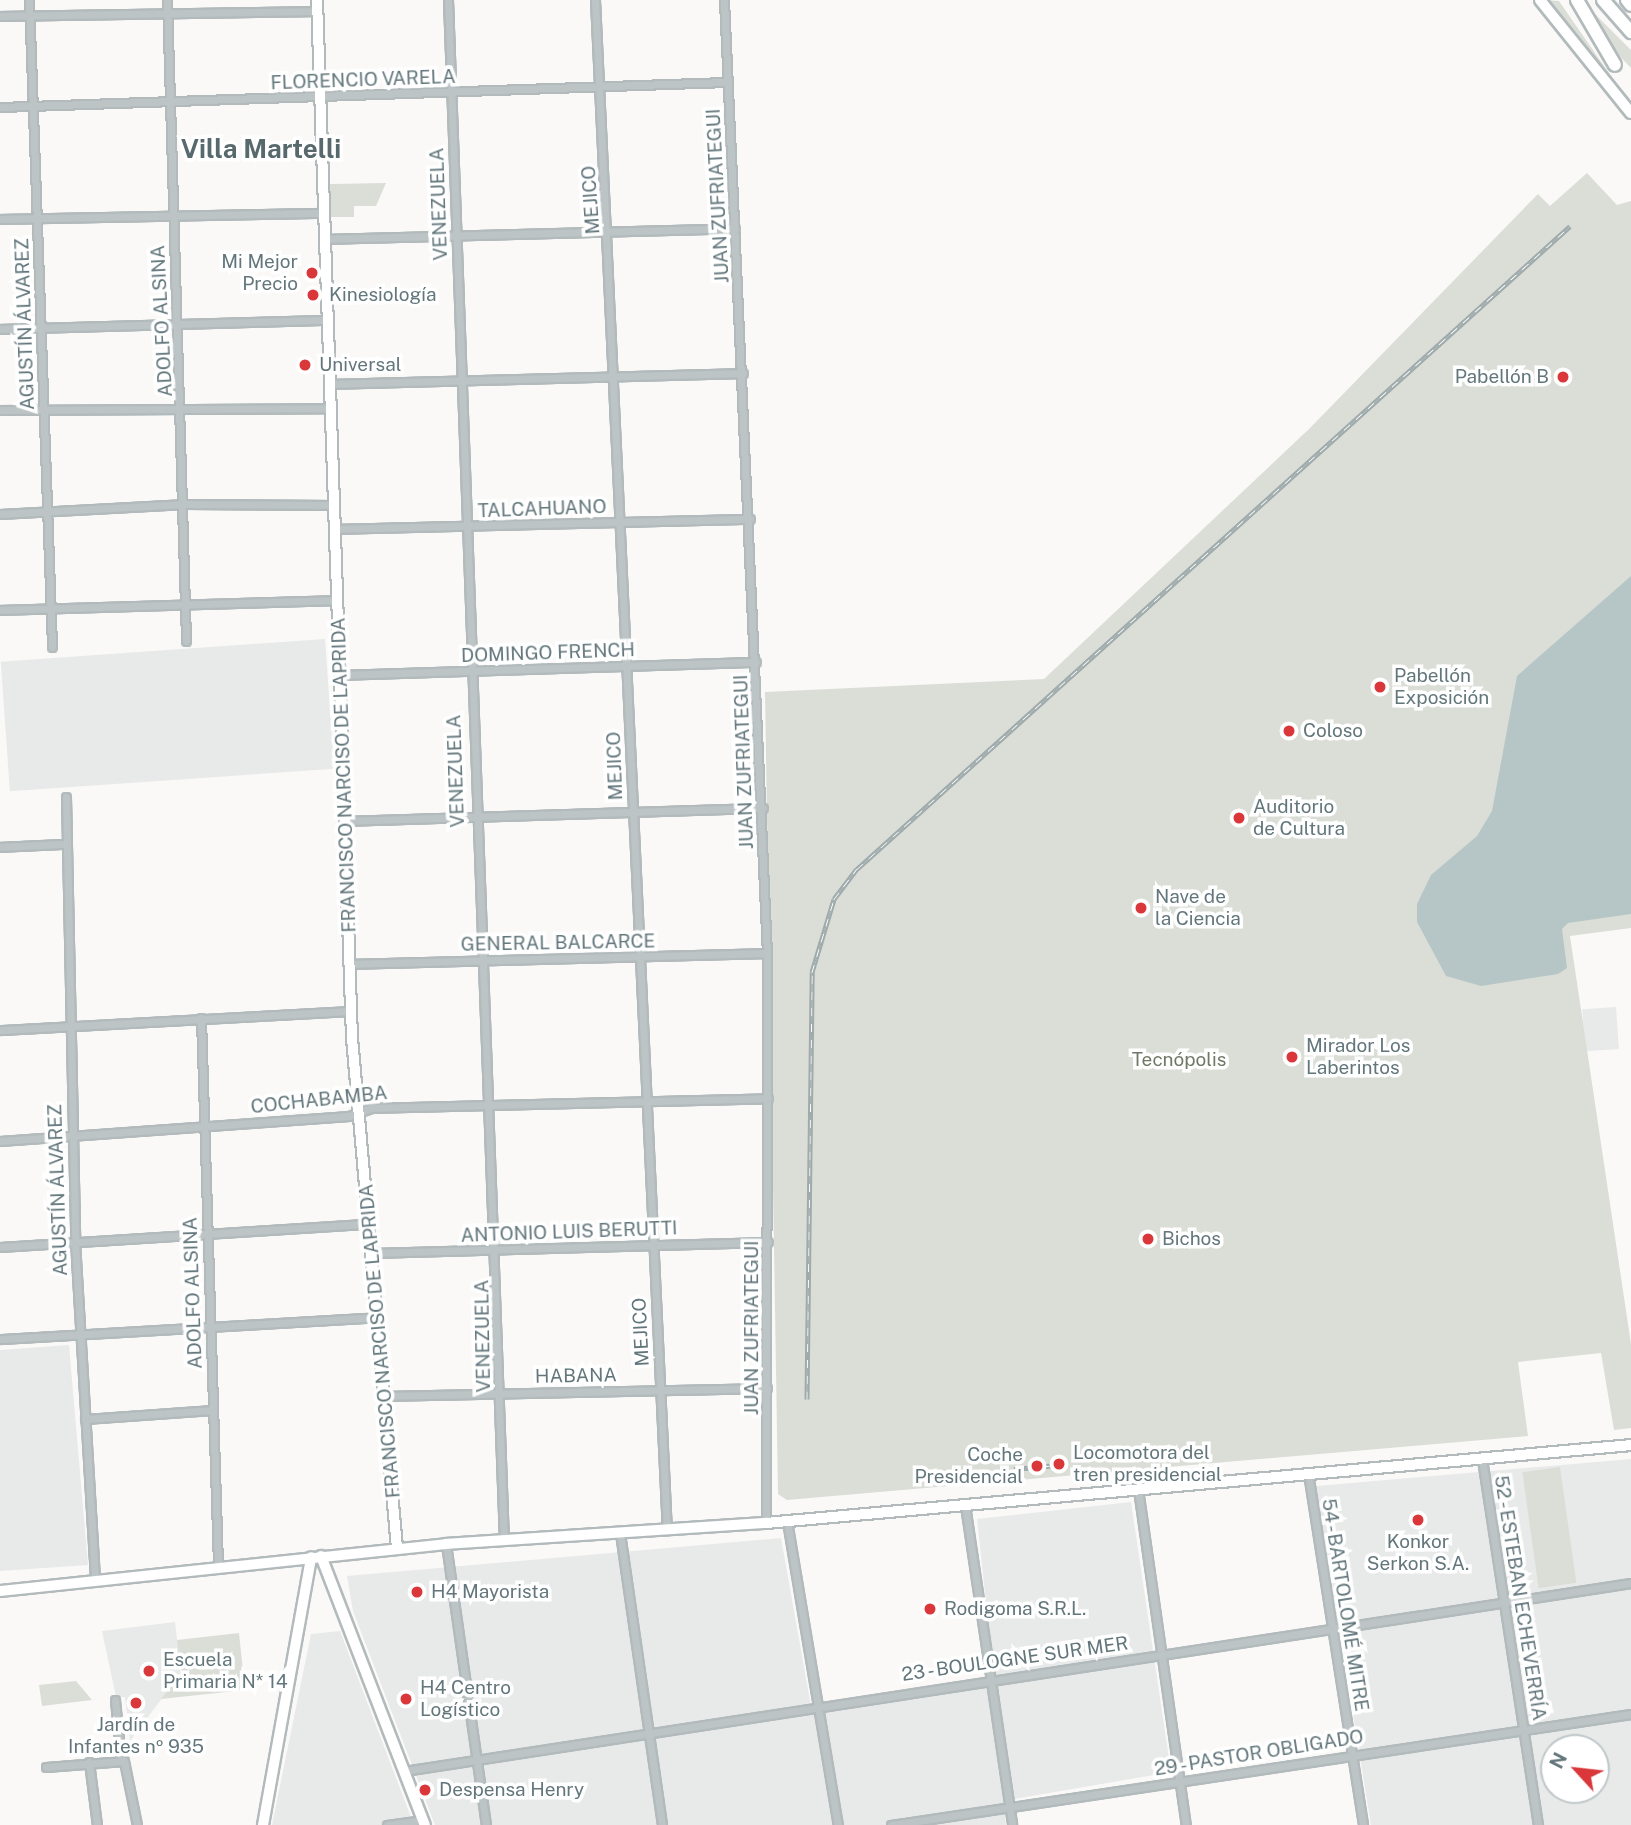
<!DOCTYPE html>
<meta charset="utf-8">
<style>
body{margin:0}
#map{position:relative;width:1631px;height:1825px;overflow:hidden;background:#faf9f8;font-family:"Public Sans",sans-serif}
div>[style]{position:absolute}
.built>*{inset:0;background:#e8e9e9;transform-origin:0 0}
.green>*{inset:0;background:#dbded7;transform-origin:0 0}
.water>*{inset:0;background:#b6c6c7}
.roads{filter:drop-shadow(2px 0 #b2babc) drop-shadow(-2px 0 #b2babc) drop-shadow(0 2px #b2babc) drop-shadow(0 -2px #b2babc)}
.street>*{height:7px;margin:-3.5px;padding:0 3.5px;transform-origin:3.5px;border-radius:3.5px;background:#bdc4c6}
.secondary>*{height:10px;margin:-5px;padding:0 5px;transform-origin:5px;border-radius:5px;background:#fff}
.highway>*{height:12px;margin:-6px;padding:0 6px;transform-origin:6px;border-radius:6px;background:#fff}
.rail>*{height:5px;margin-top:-2.5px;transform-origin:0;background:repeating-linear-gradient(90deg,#fff 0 8px,#9faaac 0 16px);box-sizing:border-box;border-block:2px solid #9faaac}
.dots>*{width:19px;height:19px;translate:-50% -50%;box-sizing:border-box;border:4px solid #fff;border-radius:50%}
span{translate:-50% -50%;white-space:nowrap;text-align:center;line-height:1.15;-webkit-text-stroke:7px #fff;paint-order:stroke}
.street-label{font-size:19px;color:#62767b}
.poi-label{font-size:19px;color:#62767b}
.right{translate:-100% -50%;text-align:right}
.left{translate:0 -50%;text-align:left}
.park-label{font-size:19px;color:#6e7a65}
.district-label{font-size:26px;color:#58696d;font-weight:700}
.north{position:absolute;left:1540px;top:1734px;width:70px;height:70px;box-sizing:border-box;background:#fff;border:2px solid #c0c8ca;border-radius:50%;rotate:297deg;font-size:19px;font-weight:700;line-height:28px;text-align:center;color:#62767b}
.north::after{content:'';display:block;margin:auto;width:24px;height:32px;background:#da373a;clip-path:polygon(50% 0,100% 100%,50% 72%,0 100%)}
</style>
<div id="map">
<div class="built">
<div style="left:325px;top:639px;width:130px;height:325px;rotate:86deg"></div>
<div style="left:1616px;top:1007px;width:42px;height:34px;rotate:86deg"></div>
<div style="clip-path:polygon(69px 1345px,88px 1565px,0 1571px,0 1350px)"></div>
<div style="clip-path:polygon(evenodd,1631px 1459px,1631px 1825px,1371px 1825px,1316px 1486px,1631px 1459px,1554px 1748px,1596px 1748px,1596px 1790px,1554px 1790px,1554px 1748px)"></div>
<div style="clip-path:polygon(1131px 1502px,1171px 1772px,1003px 1801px,1006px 1825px,435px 1825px,353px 1611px,347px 1576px,781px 1538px,812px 1712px,995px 1685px,977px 1519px)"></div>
<div style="clip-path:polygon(175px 1622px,181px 1673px,130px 1741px,125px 1697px,116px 1697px,102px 1631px)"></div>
<div style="clip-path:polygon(340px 1631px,414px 1825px,272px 1825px,311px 1634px)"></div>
</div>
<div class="green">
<div style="clip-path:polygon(1545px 0,1559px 1px,1631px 105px)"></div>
<div style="clip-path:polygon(1581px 0,1631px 50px,1631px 68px,1610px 46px)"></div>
<div style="clip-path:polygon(1587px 173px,1617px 205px,1631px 201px,1631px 928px,1570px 936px,1631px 1344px,1631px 1428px,1614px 1430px,1601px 1353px,1518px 1362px,1528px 1436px,787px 1500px,778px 1494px,765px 692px,1044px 679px,1309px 429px,1538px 194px,1550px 206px)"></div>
<div style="clip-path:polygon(386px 183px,376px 206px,354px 206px,354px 217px,331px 217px,330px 184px)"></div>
<div style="left:1560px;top:1467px;width:117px;height:38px;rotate:82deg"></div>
<div style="clip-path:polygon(239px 1633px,245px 1690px,161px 1699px,181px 1673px,177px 1640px)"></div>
<div style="clip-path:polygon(76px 1681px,92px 1700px,42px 1706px,39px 1685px)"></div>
</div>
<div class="water">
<div style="clip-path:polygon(1631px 576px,1631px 914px,1568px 923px,1562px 929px,1567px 968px,1558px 974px,1481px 986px,1446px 976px,1417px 922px,1417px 904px,1431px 875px,1477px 836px,1492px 811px,1517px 676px)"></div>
</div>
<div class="roads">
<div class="street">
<div style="left:29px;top:0;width:647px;rotate:87.96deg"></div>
<div style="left:167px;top:0;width:641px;rotate:88.3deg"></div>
<div style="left:448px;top:0;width:1541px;rotate:87.92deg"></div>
<div style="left:595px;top:0;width:1532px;rotate:87.31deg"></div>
<div style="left:724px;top:0;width:954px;rotate:87.42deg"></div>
<div style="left:767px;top:953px;width:570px;rotate:90.1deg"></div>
<div style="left:0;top:16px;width:317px;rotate:-0.9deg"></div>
<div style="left:0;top:107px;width:727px;rotate:-1.97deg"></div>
<div style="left:0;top:219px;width:324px;rotate:-1.1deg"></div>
<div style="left:325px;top:239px;width:410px;rotate:-1.5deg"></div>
<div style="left:0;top:329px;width:328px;rotate:-1.6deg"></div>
<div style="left:331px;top:384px;width:412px;rotate:-1.5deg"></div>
<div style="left:0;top:410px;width:331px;rotate:-0.3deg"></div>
<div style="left:0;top:514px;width:186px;rotate:-3.1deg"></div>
<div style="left:186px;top:504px;width:148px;rotate:0.4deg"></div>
<div style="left:335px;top:529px;width:415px;rotate:-1.4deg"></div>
<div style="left:0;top:610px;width:337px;rotate:-1.7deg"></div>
<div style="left:341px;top:675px;width:415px;rotate:-1.8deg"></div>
<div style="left:66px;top:797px;width:445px;rotate:88.8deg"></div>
<div style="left:75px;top:1242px;width:340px;rotate:86.6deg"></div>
<div style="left:346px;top:821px;width:417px;rotate:-1.8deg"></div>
<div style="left:0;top:847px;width:64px;rotate:-2.7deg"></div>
<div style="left:350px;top:964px;width:417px;rotate:-1.5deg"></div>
<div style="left:201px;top:1018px;width:548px;rotate:88.22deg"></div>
<div style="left:0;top:1030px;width:352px;rotate:-3.1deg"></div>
<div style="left:0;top:1141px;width:350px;rotate:-4.1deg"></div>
<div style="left:349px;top:1116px;width:23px;rotate:-20deg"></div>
<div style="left:371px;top:1108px;width:397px;rotate:-1.4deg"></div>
<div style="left:0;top:1247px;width:369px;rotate:-3.6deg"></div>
<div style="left:372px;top:1253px;width:396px;rotate:-1.6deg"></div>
<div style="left:0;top:1339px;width:379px;rotate:-3.3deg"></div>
<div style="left:385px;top:1396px;width:382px;rotate:-1.2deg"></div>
<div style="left:85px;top:1419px;width:128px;rotate:-4deg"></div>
<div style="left:1482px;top:1459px;width:370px;rotate:81.3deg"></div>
<div style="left:1308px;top:1473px;width:356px;rotate:81.1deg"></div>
<div style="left:1138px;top:1489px;width:339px;rotate:81.9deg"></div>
<div style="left:965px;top:1505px;width:323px;rotate:81.6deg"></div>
<div style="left:787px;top:1521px;width:308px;rotate:80.5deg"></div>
<div style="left:620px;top:1533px;width:295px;rotate:81.8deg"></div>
<div style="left:446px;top:1544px;width:284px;rotate:81.9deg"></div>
<div style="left:115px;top:1700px;width:60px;rotate:84.3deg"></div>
<div style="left:89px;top:1762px;width:64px;rotate:82.8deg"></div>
<div style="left:46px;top:1767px;width:78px;rotate:-4.4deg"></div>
<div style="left:124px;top:1761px;width:65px;rotate:78.5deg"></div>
<div style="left:404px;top:1771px;width:1241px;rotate:-8.71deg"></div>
<div style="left:387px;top:1825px;width:37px;rotate:-8deg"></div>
<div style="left:891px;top:1825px;width:748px;rotate:-8.53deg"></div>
</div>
<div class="secondary">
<div style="left:317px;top:0;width:1039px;rotate:88.07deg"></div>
<div style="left:352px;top:1038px;width:512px;rotate:84.96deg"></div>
<div style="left:1540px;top:0;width:145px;rotate:51.2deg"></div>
<div style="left:321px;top:1556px;width:288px;rotate:68.9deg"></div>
<div style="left:0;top:1591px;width:448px;rotate:-6deg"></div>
<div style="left:446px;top:1544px;width:321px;rotate:-3.8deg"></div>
<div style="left:766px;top:1523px;width:869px;rotate:-5.15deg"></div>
<div style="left:263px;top:1825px;width:272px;rotate:-79.8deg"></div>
</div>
<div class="highway">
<div style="left:1577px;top:0;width:75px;rotate:59.7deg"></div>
<div style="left:1603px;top:0;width:43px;rotate:48.8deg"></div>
<div style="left:1627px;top:0;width:6px;rotate:51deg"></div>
</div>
</div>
<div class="rail">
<div style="left:807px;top:1399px;width:427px;rotate:-89.3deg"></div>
<div style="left:812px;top:972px;width:76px;rotate:-73.2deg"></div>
<div style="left:834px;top:899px;width:38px;rotate:-53deg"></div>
<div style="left:857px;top:869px;width:960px;rotate:-42.04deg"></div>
<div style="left:1014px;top:1469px;width:54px;rotate:-5.3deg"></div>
</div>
<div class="dots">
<div style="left:312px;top:273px;background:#da373a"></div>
<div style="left:313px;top:295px;background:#da373a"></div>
<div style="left:305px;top:365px;background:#da373a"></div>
<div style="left:1563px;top:377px;background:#da373a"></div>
<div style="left:1380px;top:687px;background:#da373a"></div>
<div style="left:1289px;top:731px;background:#da373a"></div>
<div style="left:1239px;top:818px;background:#da373a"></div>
<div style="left:1141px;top:908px;background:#da373a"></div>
<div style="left:1292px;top:1057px;background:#da373a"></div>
<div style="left:1148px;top:1239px;background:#da373a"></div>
<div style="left:1059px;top:1464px;background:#da373a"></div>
<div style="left:1037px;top:1466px;background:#da373a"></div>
<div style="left:1418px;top:1520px;background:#da373a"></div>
<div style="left:417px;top:1592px;background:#da373a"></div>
<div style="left:930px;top:1609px;background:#da373a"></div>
<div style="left:149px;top:1671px;background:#da373a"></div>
<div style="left:406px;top:1699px;background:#da373a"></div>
<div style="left:136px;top:1703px;background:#da373a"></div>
<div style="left:425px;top:1790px;background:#da373a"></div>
</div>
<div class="street-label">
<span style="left:363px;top:80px;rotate:-2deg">FLORENCIO VARELA</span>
<span style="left:718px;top:196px;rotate:-93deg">JUAN ZUFRIATEGUI</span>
<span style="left:591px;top:200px;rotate:-94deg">MEJICO</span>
<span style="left:439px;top:204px;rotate:-92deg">VENEZUELA</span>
<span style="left:162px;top:321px;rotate:-93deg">ADOLFO ALSINA</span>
<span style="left:25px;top:324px;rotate:-92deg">AGUSTÍN ÁLVAREZ</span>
<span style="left:542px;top:509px;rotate:-2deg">TALCAHUANO</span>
<span style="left:548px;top:653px;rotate:-2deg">DOMINGO FRENCH</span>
<span style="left:744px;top:762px;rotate:-92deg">JUAN ZUFRIATEGUI</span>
<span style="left:615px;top:766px;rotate:-92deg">MEJICO</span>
<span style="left:456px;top:771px;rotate:-92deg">VENEZUELA</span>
<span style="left:344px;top:775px;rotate:-92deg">FRANCISCO NARCISO DE LAPRIDA</span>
<span style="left:558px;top:943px;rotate:-1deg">GENERAL BALCARCE</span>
<span style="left:319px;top:1100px;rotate:-6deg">COCHABAMBA</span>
<span style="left:58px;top:1190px;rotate:-92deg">AGUSTÍN ÁLVAREZ</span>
<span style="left:569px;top:1232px;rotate:-2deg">ANTONIO LUIS BERUTTI</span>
<span style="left:193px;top:1293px;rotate:-92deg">ADOLFO ALSINA</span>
<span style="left:752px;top:1328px;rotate:-90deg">JUAN ZUFRIATEGUI</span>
<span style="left:641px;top:1332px;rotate:-93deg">MEJICO</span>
<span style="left:483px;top:1336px;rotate:-91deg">VENEZUELA</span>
<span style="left:380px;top:1341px;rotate:-95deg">FRANCISCO NARCISO DE LAPRIDA</span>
<span style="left:576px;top:1376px;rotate:-1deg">HABANA</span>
<span style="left:1520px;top:1598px;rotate:81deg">52 - ESTEBAN ECHEVERRÍA</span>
<span style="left:1345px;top:1605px;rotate:81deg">54 - BARTOLOMÉ MITRE</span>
<span style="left:1015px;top:1659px;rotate:-8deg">23 - BOULOGNE SUR MER</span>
<span style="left:1259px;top:1753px;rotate:-9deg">29 - PASTOR OBLIGADO</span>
</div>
<div class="poi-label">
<span class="right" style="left:298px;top:273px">Mi Mejor<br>Precio</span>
<span class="left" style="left:329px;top:295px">Kinesiología</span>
<span class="left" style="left:319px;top:365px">Universal</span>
<span class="right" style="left:1549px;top:377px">Pabellón B</span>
<span class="left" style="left:1394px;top:687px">Pabellón<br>Exposición</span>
<span class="left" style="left:1303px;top:731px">Coloso</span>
<span class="left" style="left:1253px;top:818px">Auditorio<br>de Cultura</span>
<span class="left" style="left:1155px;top:908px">Nave de<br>la Ciencia</span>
<span class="left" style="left:1306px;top:1057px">Mirador Los<br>Laberintos</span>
<span class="left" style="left:1162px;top:1239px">Bichos</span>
<span class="left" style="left:1073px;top:1464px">Locomotora del<br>tren presidencial</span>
<span class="right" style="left:1023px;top:1466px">Coche<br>Presidencial</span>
<span style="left:1418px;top:1553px">Konkor<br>Serkon S.A.</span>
<span class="left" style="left:431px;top:1592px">H4 Mayorista</span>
<span class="left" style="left:944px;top:1609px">Rodigoma S.R.L.</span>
<span class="left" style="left:163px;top:1671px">Escuela<br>Primaria N* 14</span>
<span class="left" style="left:420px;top:1699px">H4 Centro<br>Logístico</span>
<span style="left:136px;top:1736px">Jardín de<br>Infantes nº 935</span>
<span class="left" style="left:439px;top:1790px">Despensa Henry</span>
</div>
<div class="park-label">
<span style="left:1179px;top:1060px">Tecnópolis</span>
</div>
<div class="district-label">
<span style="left:261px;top:149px">Villa Martelli</span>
</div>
<div class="north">N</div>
</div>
